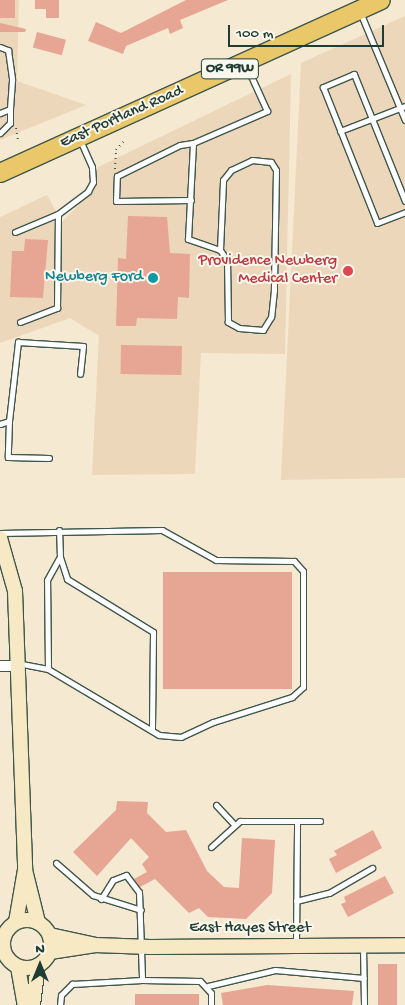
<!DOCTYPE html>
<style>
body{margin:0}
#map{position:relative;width:405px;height:1005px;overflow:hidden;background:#f5e9d2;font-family:"Gochi Hand",sans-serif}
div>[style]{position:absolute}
.built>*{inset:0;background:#edd7bb}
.building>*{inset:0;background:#e7a593;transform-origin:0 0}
.path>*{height:2px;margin-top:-1px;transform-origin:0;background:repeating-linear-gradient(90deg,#3f574c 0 1px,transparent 0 5px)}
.roads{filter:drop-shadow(1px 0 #3f574c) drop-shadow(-1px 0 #3f574c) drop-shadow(0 1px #3f574c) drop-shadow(0 -1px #3f574c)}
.lane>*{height:5px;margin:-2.5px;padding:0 2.5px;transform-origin:2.5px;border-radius:2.5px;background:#fff}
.street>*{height:10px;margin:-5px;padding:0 5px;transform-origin:5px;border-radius:5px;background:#fff}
.secondary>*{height:14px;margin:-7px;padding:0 7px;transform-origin:7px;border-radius:7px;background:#f7e9c3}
.secondary>.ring{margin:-7px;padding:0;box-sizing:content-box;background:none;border:14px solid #f7e9c3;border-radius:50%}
.highway>*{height:18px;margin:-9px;padding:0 9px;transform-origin:9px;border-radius:9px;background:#eac769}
.dots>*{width:14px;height:14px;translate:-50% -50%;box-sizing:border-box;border:2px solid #fbf7ec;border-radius:50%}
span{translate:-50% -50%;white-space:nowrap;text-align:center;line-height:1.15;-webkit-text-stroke:4px #fbf7ec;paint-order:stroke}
.shield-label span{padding:1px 4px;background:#fbf7ec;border:1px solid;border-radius:4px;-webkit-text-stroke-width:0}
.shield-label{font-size:15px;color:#1f3d34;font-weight:700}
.street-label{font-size:16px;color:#1f3d34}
.health-label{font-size:16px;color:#be3a42}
.right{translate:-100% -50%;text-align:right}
.culture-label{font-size:16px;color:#0d838f}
.north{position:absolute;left:15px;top:940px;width:50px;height:50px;-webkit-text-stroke:4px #fbf7ec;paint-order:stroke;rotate:0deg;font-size:14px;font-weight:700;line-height:20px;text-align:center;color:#1f3d34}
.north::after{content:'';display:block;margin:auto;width:18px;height:22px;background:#1f3d34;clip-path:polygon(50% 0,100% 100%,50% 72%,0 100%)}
.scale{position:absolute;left:228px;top:25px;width:156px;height:22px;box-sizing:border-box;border:2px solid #1f3d34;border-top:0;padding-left:6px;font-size:15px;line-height:18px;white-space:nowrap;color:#1f3d34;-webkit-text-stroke:4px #fbf7ec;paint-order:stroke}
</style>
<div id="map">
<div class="built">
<div style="clip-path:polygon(0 0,19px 0,17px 81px,86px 105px,0 140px)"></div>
<div style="clip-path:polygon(405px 16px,405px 478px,281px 480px,301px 63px)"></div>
<div style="clip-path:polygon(291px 74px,285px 354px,201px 353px,195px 474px,92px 475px,99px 336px,70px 318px,0 343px,0 217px,47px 195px,62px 222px,88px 195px,98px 167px)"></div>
</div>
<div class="building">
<div style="left:0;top:0;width:15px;height:18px"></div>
<div style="clip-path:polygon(35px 0,59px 0,59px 18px,46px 18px,46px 9px,35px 9px)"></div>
<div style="clip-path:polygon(186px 0,228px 0,180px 20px,183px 28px,170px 34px,168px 28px,126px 46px,123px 54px,88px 41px,96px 22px,121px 33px)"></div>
<div style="clip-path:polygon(0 23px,26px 29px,25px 32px,0 32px)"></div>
<div style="left:37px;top:32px;width:30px;height:16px;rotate:15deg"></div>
<div style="clip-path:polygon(128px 216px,167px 217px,170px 253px,190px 254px,189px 298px,178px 297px,177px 319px,137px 318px,136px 326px,116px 326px,118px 258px,126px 259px)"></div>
<div style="clip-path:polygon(25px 239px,48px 240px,43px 298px,10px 297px,12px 251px,24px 251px)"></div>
<div style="left:121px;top:345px;width:61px;height:29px;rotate:1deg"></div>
<div style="left:292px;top:572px;width:117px;height:129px;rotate:90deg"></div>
<div style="clip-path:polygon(117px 801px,148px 802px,147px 813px,166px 832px,186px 830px,207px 871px,224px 887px,239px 888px,242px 838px,275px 840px,272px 893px,246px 919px,208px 917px,199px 908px,189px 913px,155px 879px,140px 887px,134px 879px,147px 872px,142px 864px,149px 857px,131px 838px,97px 876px,73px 852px,116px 810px)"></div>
<div style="clip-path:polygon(373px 830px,382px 848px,336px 873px,329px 859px,337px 855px,334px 851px)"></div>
<div style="clip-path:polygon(385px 876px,394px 893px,348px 917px,341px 904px,346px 902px,344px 897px)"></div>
<div style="left:378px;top:964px;width:19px;height:41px"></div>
<div style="clip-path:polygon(267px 985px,354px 991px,352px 1005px,223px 1005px,221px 993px)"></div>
<div style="left:135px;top:994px;width:64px;height:11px"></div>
</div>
<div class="path">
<div style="left:16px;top:128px;width:12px;rotate:81deg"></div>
<div style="left:115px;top:169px;width:19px;rotate:-87deg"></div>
<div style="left:116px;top:150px;width:12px;rotate:-48deg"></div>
</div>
<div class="roads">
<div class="lane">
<div style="left:360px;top:12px;width:117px;rotate:67.4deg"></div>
<div style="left:0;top:47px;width:9px;rotate:21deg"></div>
<div style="left:8px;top:50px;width:30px;rotate:82deg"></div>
<div style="left:12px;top:80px;width:29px;rotate:94deg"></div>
<div style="left:10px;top:109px;width:11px;rotate:158deg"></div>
<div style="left:340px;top:131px;width:70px;rotate:-21deg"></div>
<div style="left:0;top:133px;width:14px;rotate:-45deg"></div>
<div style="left:10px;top:123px;width:14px;rotate:-90deg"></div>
<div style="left:191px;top:200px;width:75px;rotate:179.2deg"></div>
<div style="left:116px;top:201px;width:25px;rotate:-88deg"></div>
<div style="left:117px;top:176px;width:70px;rotate:-26.2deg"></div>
<div style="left:180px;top:145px;width:13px;rotate:-9deg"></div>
<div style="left:405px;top:201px;width:137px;rotate:-111.9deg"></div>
<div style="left:354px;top:74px;width:34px;rotate:157deg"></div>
<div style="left:323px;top:87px;width:146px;rotate:68.3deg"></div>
<div style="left:377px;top:223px;width:30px;rotate:-21deg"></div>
<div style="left:15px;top:232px;width:47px;rotate:-22.7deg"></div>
<div style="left:220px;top:250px;width:70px;rotate:-87.5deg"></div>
<div style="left:223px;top:180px;width:13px;rotate:-51deg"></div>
<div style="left:231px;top:170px;width:23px;rotate:-25deg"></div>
<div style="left:252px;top:160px;width:19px;rotate:6deg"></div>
<div style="left:271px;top:162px;width:9px;rotate:58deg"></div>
<div style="left:276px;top:170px;width:120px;rotate:91deg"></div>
<div style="left:274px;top:290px;width:27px;rotate:96deg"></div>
<div style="left:271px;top:317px;width:15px;rotate:122deg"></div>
<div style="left:263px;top:330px;width:24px;rotate:-175deg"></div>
<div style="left:239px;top:328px;width:13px;rotate:-151deg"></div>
<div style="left:228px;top:322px;width:62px;rotate:-90.9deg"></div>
<div style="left:227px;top:260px;width:12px;rotate:-125deg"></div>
<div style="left:220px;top:250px;width:34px;rotate:-161deg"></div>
<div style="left:188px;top:239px;width:96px;rotate:-87deg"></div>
<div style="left:193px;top:143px;width:81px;rotate:-23.4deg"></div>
<div style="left:267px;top:111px;width:51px;rotate:-114.5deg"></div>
<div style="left:20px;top:322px;width:40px;rotate:-21deg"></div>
<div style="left:57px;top:308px;width:94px;rotate:-89.4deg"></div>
<div style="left:58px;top:214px;width:38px;rotate:-37deg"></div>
<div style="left:88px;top:191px;width:10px;rotate:-61deg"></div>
<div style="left:93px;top:182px;width:15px;rotate:-94deg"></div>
<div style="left:92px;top:167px;width:30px;rotate:-114deg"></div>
<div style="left:9px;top:421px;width:36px;rotate:92deg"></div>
<div style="left:8px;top:457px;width:41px;rotate:1.4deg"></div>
<div style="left:0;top:424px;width:9px;rotate:-18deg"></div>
<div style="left:9px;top:421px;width:80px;rotate:-83.5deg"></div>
<div style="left:18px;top:342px;width:65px;rotate:3.5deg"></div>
<div style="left:83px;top:346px;width:28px;rotate:96deg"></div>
<div style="left:0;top:533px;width:162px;rotate:-1.1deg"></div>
<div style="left:162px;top:530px;width:62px;rotate:29.1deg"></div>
<div style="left:216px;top:560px;width:78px;rotate:0.7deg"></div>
<div style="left:294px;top:561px;width:13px;rotate:48deg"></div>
<div style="left:303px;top:571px;width:116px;rotate:90deg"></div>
<div style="left:303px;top:687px;width:15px;rotate:138deg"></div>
<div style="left:292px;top:697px;width:83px;rotate:162.4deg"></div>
<div style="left:213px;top:722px;width:35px;rotate:155deg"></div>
<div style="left:181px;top:737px;width:22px;rotate:-175deg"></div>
<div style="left:159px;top:735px;width:129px;rotate:-149.3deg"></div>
<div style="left:48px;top:669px;width:31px;rotate:-169deg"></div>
<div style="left:60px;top:557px;width:23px;rotate:72deg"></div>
<div style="left:67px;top:579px;width:101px;rotate:31.6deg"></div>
<div style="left:153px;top:632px;width:98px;rotate:90.6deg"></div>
<div style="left:48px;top:669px;width:89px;rotate:-90.6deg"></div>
<div style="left:47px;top:580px;width:26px;rotate:-61deg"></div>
<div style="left:60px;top:557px;width:27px;rotate:-92deg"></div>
<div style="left:216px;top:805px;width:25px;rotate:47deg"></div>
<div style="left:211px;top:847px;width:39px;rotate:-42deg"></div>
<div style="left:240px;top:821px;width:80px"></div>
<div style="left:56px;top:863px;width:49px;rotate:40.9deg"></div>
<div style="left:93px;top:895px;width:50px;rotate:17.4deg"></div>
<div style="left:101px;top:899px;width:22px;rotate:-58deg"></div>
<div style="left:113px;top:880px;width:14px;rotate:-21deg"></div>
<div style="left:126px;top:875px;width:21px;rotate:53deg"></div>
<div style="left:139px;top:892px;width:88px;rotate:88deg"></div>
<div style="left:296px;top:901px;width:34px;rotate:-14deg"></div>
<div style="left:329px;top:893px;width:50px;rotate:-30.2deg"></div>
<div style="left:296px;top:944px;width:123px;rotate:-89.5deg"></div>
<div style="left:363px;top:946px;width:59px;rotate:89deg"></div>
<div style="left:208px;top:986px;width:69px;rotate:-13.4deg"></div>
<div style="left:275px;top:970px;width:89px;rotate:5.1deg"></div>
<div style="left:60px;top:1005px;width:10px;rotate:-84deg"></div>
<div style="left:61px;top:995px;width:16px;rotate:-45deg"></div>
<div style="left:72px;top:984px;width:70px;rotate:-3.3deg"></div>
<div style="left:142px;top:980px;width:58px;rotate:1deg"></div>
<div style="left:200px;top:981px;width:16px;rotate:47deg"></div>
<div style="left:211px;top:993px;width:12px;rotate:90deg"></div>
</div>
<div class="street">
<div style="left:0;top:666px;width:18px"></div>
</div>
<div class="secondary">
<div style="left:0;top:538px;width:55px;rotate:74.2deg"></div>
<div style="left:15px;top:591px;width:279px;rotate:87.9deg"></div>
<div style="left:25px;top:870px;width:54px;rotate:76deg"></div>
<div class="ring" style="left:3px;top:920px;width:34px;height:34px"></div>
<div style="left:16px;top:922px;width:53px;rotate:-80.2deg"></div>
<div style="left:50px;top:935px;width:46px;rotate:12.5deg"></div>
<div style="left:95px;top:945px;width:55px;rotate:2.1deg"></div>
<div style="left:150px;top:947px;width:255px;rotate:-0.4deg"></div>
<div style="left:50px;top:952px;width:46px;rotate:-8.8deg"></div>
<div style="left:18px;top:967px;width:39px;rotate:80deg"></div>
<div style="left:33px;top:1005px;width:39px;rotate:-83deg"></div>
</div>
<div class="highway">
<div style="left:0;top:173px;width:418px;rotate:-24.4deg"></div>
</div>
</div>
<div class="dots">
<div style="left:348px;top:271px;background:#e0444e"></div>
<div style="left:153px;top:278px;background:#0f9aa8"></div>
</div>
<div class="shield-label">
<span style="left:230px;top:69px">OR 99W</span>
</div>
<div class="street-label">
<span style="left:122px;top:118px;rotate:-24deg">East Portland Road</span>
<span style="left:250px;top:929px">East Hayes Street</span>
</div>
<div class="health-label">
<span class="right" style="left:337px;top:271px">Providence Newberg<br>Medical Center</span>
</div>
<div class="culture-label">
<span class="right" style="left:143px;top:278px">Newberg Ford</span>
</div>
<div class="north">N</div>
<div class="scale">100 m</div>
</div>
